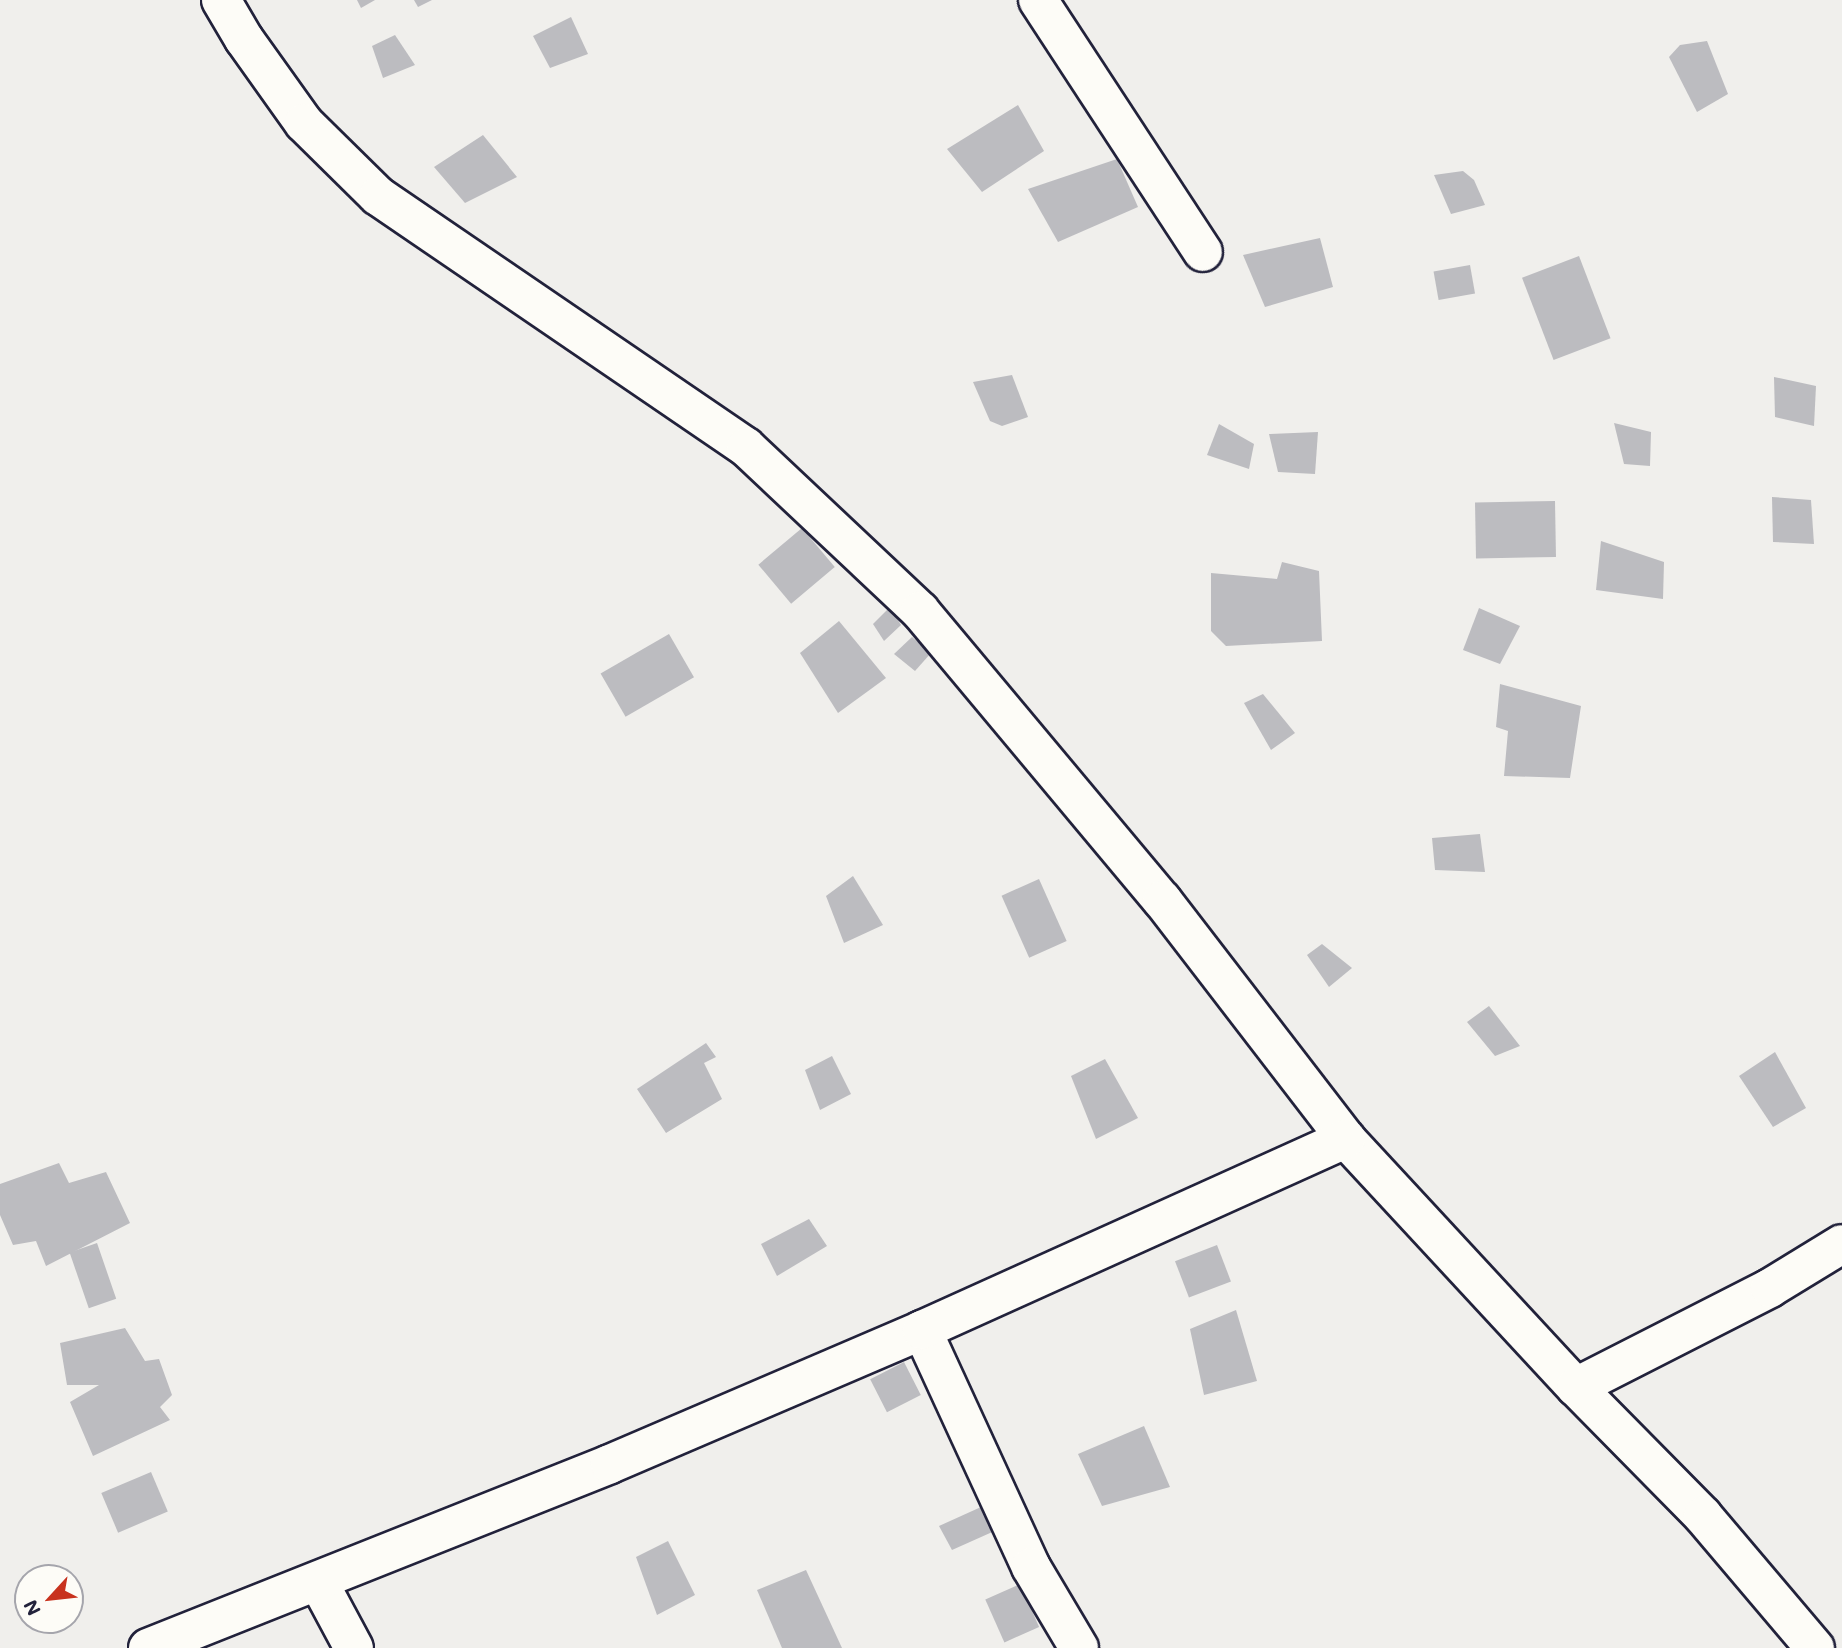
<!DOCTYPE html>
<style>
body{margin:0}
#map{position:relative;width:1842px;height:1648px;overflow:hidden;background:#f0efec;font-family:Mali,sans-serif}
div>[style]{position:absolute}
.building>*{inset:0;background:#bcbcc0;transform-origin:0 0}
.roads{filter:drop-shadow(2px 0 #22223b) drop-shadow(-2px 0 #22223b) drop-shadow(0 2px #22223b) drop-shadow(0 -2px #22223b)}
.minor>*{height:38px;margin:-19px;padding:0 19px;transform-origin:19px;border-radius:19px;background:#fdfcf7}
span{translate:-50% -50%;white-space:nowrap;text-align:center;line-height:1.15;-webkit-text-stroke:7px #fdfcf7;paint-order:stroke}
.north{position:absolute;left:14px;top:1564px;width:70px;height:70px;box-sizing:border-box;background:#fdfcf7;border:2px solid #a5a5ac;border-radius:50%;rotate:243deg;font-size:19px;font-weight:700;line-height:28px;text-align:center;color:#22223b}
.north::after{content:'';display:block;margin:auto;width:24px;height:32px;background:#c8321e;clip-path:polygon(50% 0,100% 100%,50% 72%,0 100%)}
</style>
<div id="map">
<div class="building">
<div style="clip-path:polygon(357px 0,375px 0,361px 8px)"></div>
<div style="clip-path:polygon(414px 0,432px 0,418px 7px)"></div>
<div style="clip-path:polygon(571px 17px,588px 54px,550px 68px,533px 36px)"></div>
<div style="clip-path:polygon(395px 35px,415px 65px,383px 78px,372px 46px)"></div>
<div style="clip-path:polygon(1707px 41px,1728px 94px,1697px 112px,1669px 57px,1680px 45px)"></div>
<div style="clip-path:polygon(1018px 105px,1044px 151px,982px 192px,947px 149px)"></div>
<div style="clip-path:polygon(483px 135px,517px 177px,465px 203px,434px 167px)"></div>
<div style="clip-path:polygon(1117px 159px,1138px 207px,1058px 242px,1028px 189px)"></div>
<div style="clip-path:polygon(1463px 171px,1474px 180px,1485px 205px,1451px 214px,1434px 175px)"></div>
<div style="clip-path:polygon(1320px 238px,1333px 287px,1265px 307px,1243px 255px)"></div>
<div style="left:1579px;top:256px;width:88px;height:61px;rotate:69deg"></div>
<div style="left:1470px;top:265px;width:29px;height:37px;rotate:80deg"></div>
<div style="clip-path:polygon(1012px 375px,1028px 417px,1002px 426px,990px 421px,973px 382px)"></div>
<div style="clip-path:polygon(1774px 377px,1816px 386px,1814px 426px,1775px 417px)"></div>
<div style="clip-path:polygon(1614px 423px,1651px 432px,1650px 466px,1624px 464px)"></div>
<div style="clip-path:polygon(1219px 424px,1254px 444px,1249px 469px,1207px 455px)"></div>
<div style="clip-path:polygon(1318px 432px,1315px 474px,1278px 472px,1269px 434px)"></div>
<div style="clip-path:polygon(1772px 497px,1811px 500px,1814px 544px,1773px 542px)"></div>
<div style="left:1555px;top:501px;width:56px;height:80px;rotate:89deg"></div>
<div style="left:802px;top:528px;width:51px;height:57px;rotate:50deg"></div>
<div style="clip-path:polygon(1601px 541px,1664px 562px,1663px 599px,1596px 590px)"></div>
<div style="clip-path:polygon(1282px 562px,1319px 571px,1322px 641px,1226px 646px,1211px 631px,1211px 573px,1277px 579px)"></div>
<div style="clip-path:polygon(890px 607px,901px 625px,884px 641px,873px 624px)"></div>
<div style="clip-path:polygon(1479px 608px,1520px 626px,1500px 664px,1463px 650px)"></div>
<div style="clip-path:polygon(839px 621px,886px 678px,838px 713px,800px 653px)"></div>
<div style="left:669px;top:634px;width:50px;height:79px;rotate:60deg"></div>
<div style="clip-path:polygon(912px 637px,931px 653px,915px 671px,894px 654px)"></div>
<div style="clip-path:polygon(1500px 684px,1581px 706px,1570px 778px,1504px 776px,1508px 731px,1496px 727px)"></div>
<div style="clip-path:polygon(1263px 694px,1295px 733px,1271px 750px,1244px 703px)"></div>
<div style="clip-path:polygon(1480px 834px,1485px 872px,1435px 870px,1432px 838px)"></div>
<div style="clip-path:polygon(853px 876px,883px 925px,844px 943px,826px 896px)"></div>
<div style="left:1039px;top:879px;width:68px;height:41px;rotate:66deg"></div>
<div style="clip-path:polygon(1322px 944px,1352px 968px,1329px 987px,1307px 955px)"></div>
<div style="clip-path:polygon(1489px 1006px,1520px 1046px,1495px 1056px,1467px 1022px)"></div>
<div style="clip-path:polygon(706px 1043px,716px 1057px,704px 1063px,722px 1099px,666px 1133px,637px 1089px)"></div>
<div style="clip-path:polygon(1775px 1052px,1806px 1108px,1773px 1127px,1739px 1076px)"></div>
<div style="clip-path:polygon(832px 1056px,851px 1094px,820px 1110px,805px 1070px)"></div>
<div style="clip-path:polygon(1105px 1059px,1138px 1118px,1096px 1139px,1071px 1076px)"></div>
<div style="clip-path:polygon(59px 1163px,69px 1183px,106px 1172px,130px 1223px,46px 1266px,36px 1241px,13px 1245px,0 1215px,0 1184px)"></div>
<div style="clip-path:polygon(809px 1219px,827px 1246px,777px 1276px,761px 1244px)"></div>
<div style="left:97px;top:1243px;width:59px;height:29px;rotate:71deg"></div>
<div style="left:1217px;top:1245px;width:39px;height:45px;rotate:69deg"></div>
<div style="clip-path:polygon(1236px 1310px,1257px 1381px,1204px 1395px,1190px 1329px)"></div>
<div style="clip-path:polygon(125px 1328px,145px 1361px,159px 1359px,172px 1395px,160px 1407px,170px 1420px,93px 1456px,70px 1402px,99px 1385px,67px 1385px,60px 1343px)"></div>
<div style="left:904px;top:1362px;width:37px;height:38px;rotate:63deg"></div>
<div style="clip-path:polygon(1144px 1426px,1170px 1487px,1102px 1506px,1078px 1454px)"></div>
<div style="left:151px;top:1472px;width:43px;height:54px;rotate:67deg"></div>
<div style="clip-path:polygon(981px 1507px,999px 1529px,952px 1550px,939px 1526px)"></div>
<div style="clip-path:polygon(668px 1541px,695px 1595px,657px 1615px,636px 1557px)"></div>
<div style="clip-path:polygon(806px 1570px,842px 1648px,782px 1648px,757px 1590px)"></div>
<div style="left:1020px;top:1584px;width:47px;height:38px;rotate:66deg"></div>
</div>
<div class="roads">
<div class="minor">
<div style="left:221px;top:0;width:45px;rotate:59.5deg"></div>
<div style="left:244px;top:39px;width:103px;rotate:54.5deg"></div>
<div style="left:304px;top:123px;width:104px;rotate:44.6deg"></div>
<div style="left:378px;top:196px;width:445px;rotate:34.3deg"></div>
<div style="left:746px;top:447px;width:239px;rotate:43.3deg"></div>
<div style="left:920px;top:611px;width:377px;rotate:50.1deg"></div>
<div style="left:1162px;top:900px;width:302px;rotate:52.4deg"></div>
<div style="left:1346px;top:1139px;width:338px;rotate:47.2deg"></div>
<div style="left:1576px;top:1387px;width:181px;rotate:45.4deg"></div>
<div style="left:1703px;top:1516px;width:173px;rotate:49.7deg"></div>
<div style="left:1038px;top:0;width:301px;rotate:56.8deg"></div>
<div style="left:922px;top:1330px;width:261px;rotate:65.3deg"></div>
<div style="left:1031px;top:1567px;width:94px;rotate:59.3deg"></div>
<div style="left:1576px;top:1387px;width:218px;rotate:-27deg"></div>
<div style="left:1770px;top:1288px;width:84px;rotate:-31.4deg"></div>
<div style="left:318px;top:1581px;width:76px;rotate:61.8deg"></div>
<div style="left:148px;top:1648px;width:497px;rotate:-21.7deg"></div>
<div style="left:610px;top:1464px;width:340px;rotate:-23.2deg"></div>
<div style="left:922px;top:1330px;width:465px;rotate:-24.3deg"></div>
</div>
</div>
<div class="north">N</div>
</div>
